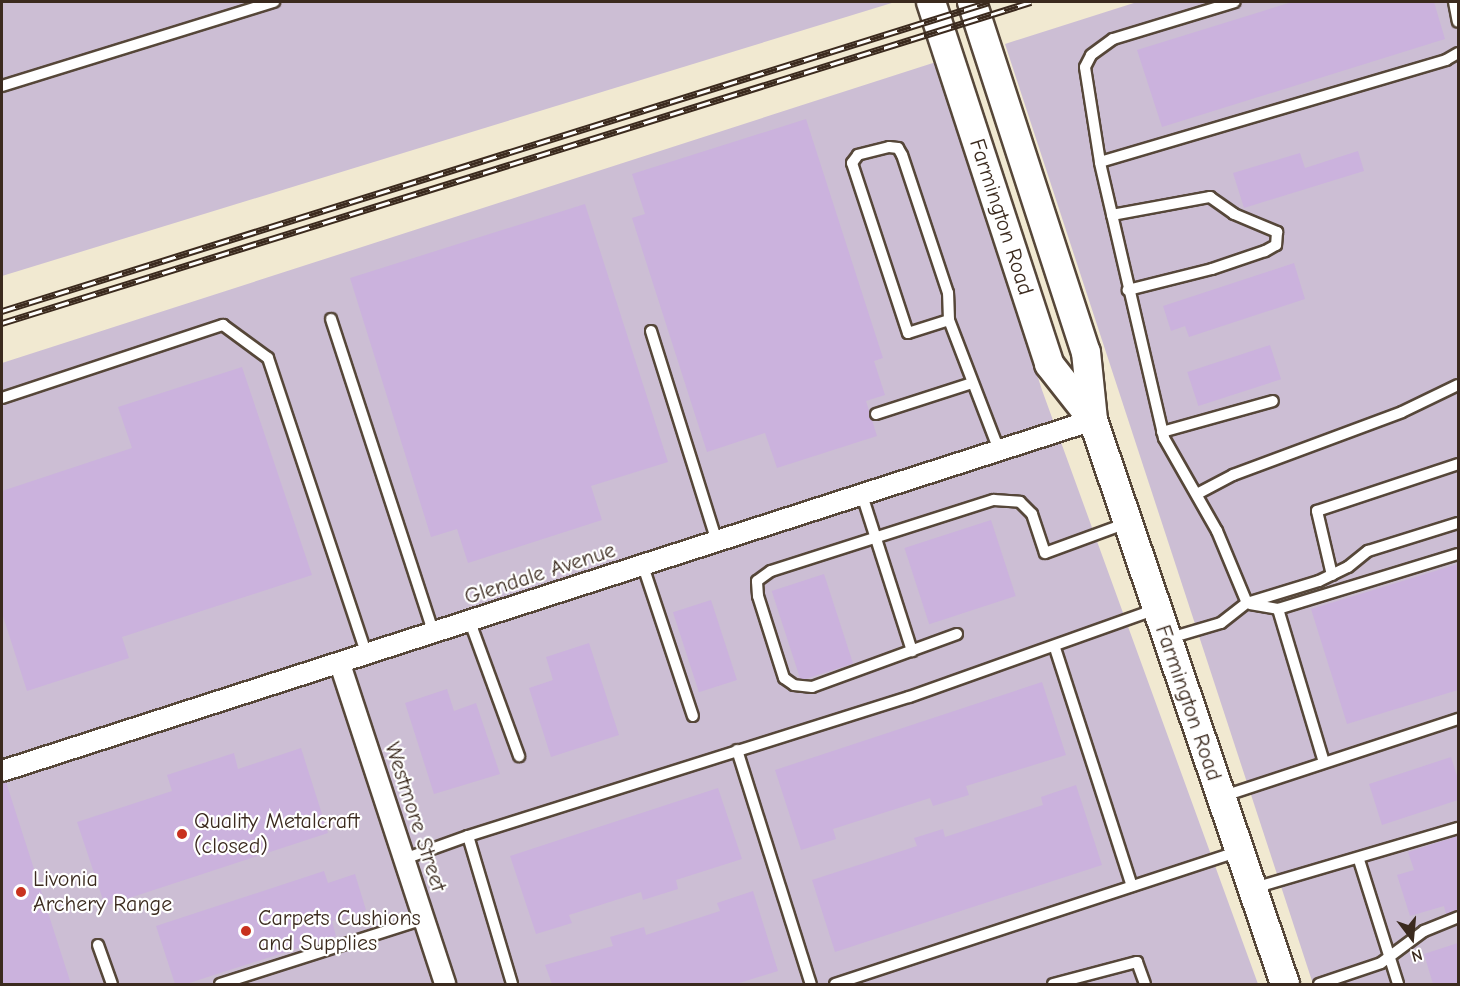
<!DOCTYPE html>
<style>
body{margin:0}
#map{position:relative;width:1460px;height:986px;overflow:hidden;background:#f1e9d1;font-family:"Comic Neue",sans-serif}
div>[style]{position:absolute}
.industrial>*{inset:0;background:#ccbed4}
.building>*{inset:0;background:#cbb2dd;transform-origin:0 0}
.roads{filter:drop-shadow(2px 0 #564739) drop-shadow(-2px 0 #564739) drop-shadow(0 2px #564739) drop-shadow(0 -2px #564739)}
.service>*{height:10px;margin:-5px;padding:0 5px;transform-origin:5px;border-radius:5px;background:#fff}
.minor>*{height:20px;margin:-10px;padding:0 10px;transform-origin:10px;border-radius:10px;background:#fff}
.secondary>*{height:28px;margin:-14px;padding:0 14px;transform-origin:14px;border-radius:14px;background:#fff}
.rail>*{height:7px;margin-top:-3.5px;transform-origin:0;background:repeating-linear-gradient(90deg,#fff 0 14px,#3b2a1e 0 28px);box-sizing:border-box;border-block:2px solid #3b2a1e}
.dots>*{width:16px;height:16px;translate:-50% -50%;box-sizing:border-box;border:3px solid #fff;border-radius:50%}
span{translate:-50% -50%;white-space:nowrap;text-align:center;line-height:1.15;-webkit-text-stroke:4.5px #fff;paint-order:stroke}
.street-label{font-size:22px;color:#3b2a1e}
.poi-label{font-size:22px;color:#3b2a1e}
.left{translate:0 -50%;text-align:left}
.frame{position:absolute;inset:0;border:3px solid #3b2a1e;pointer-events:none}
.north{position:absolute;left:1382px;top:908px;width:60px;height:60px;-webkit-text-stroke:4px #fff;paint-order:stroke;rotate:164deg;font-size:16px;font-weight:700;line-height:24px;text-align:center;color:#3b2a1e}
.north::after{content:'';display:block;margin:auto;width:21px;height:27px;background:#3b2a1e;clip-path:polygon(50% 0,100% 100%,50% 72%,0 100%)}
</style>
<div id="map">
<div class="industrial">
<div style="clip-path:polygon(2px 2px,895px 2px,2px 276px)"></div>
<div style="clip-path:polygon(1137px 2px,1458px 2px,1458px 984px,1313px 984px,1005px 44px)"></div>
<div style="clip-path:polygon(936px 62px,1042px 390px,1258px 984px,2px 984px,2px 363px)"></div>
</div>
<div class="building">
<div style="clip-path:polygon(1292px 2px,1434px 2px,1445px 39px,1162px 127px,1137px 50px)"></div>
<div style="clip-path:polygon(806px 119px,883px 358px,874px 361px,885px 395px,866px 401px,877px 436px,777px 468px,765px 433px,707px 452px,632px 218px,645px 214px,632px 174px)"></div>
<div style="clip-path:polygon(1358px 151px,1364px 171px,1244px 208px,1233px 173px,1300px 153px,1305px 168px)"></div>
<div style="clip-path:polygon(585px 204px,668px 462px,591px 486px,602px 520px,468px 563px,457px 529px,431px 537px,350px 278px)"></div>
<div style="clip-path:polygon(1294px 263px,1305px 299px,1189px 337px,1185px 326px,1171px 331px,1163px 306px)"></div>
<div style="left:1270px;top:345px;width:36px;height:87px;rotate:72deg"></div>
<div style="clip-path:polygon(242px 367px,312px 575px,122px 637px,129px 658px,27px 691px,2px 613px,2px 491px,132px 448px,118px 407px)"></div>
<div style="left:991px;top:520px;width:80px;height:91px;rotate:72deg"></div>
<div style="clip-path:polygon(1458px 564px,1458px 690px,1347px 724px,1311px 609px)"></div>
<div style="left:824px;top:574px;width:94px;height:55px;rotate:72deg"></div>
<div style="left:711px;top:600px;width:84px;height:40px;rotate:72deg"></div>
<div style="clip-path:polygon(589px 643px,619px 735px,551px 757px,529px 688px,553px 680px,546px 657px)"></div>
<div style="clip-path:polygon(1042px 682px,1066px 755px,966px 786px,969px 795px,933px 806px,930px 798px,833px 829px,836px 839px,801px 850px,775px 770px)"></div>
<div style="clip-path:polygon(447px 689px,454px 711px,476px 703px,500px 774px,434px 794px,405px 703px)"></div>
<div style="clip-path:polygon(301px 748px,328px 833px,105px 906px,77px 822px,172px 791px,167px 775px,234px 753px,238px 769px)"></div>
<div style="clip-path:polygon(1451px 757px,1458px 779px,1458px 800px,1382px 825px,1369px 784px)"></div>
<div style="clip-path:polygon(6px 782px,71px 984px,2px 984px,2px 783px)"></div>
<div style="clip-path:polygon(1076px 785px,1102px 865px,835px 952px,812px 880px,917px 846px,914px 838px,943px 829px,945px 837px,1043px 805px,1041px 797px)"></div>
<div style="clip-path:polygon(718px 788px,742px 859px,676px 880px,678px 889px,643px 900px,641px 892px,569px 915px,572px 923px,536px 934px,510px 856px)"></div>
<div style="clip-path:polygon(1458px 836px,1458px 910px,1446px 914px,1444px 906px,1410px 916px,1397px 875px,1414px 870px,1408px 852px)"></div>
<div style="clip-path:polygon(324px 871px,328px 883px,355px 874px,366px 910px,332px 921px,336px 936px,186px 984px,175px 984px,156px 926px)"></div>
<div style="clip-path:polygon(753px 891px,778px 971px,736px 984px,552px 984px,545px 965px,613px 946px,610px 937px,644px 927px,646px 935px,720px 911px,717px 903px)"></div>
<div style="clip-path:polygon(1458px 943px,1458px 984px,1433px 984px,1424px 954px)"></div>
</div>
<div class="roads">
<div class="service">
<div style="left:1454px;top:2px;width:20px;rotate:79deg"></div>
<div style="left:2px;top:86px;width:285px;rotate:-17.2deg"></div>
<div style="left:1100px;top:162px;width:361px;rotate:-16.4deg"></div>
<div style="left:1446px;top:60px;width:14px;rotate:-30deg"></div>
<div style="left:1112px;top:215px;width:100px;rotate:-10.4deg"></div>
<div style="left:1210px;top:197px;width:29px;rotate:35deg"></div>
<div style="left:1234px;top:214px;width:47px;rotate:22.7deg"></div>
<div style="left:1277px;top:232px;width:13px;rotate:94deg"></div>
<div style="left:1276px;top:245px;width:13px;rotate:151deg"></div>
<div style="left:1265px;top:251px;width:56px;rotate:161.2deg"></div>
<div style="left:1212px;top:269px;width:87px;rotate:166deg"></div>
<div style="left:331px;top:319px;width:331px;rotate:71.9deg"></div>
<div style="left:949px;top:320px;width:27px;rotate:-92deg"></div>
<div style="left:948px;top:293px;width:145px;rotate:-108.4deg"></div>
<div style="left:902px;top:155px;width:8px;rotate:-120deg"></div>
<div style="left:898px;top:148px;width:9px;rotate:-174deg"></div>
<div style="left:889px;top:147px;width:32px;rotate:166deg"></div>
<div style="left:858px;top:155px;width:10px;rotate:127deg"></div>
<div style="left:852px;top:163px;width:179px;rotate:71.8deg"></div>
<div style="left:908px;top:333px;width:43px;rotate:-17.6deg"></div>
<div style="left:949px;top:320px;width:139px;rotate:69deg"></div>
<div style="left:651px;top:331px;width:221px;rotate:72.6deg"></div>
<div style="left:2px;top:398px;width:233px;rotate:-18.3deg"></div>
<div style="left:223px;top:325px;width:56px;rotate:36.3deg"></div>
<div style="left:268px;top:358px;width:314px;rotate:71.6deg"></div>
<div style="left:876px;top:414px;width:101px;rotate:-17.9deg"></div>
<div style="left:1162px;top:432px;width:115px;rotate:-15.6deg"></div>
<div style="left:1197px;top:494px;width:41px;rotate:-27.8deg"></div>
<div style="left:1233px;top:475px;width:180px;rotate:-20.4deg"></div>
<div style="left:1402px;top:412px;width:62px;rotate:-25.7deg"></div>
<div style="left:862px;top:495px;width:164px;rotate:72.2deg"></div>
<div style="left:643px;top:566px;width:158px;rotate:71.6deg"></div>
<div style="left:1332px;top:575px;width:66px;rotate:-103.2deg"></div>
<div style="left:1317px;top:511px;width:149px;rotate:-18.4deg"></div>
<div style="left:1247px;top:603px;width:75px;rotate:-17deg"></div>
<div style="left:1319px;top:581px;width:32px;rotate:-26deg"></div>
<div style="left:1348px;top:567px;width:26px;rotate:-39deg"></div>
<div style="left:1368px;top:551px;width:94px;rotate:-17.3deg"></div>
<div style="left:1250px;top:604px;width:28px;rotate:10deg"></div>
<div style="left:1278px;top:609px;width:188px;rotate:-17deg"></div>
<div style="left:1278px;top:609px;width:160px;rotate:73.3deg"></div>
<div style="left:470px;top:622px;width:143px;rotate:69.9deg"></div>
<div style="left:957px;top:634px;width:154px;rotate:159.9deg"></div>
<div style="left:812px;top:687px;width:18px;rotate:-174deg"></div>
<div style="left:794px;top:685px;width:12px;rotate:-145deg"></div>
<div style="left:784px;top:678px;width:86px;rotate:-107.6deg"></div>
<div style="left:758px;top:596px;width:15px;rotate:-94deg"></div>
<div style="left:757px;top:581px;width:17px;rotate:-36deg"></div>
<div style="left:771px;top:571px;width:234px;rotate:-17.7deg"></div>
<div style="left:994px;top:500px;width:26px;rotate:4deg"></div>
<div style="left:1020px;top:502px;width:17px;rotate:45deg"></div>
<div style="left:1032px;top:514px;width:41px;rotate:71.6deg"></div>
<div style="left:1045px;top:553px;width:87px;rotate:-20.1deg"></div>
<div style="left:1170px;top:638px;width:53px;rotate:-16.4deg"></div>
<div style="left:1221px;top:623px;width:33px;rotate:-38deg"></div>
<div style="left:1247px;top:603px;width:78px;rotate:-112.6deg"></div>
<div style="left:1217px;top:531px;width:107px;rotate:-119.7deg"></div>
<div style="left:1164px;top:438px;width:283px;rotate:-103.1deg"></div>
<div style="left:1100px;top:162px;width:96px;rotate:-99deg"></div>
<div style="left:1085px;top:67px;width:13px;rotate:-63deg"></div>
<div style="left:1091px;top:55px;width:27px;rotate:-36deg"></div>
<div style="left:1113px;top:39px;width:127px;rotate:-16.9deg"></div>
<div style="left:1055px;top:648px;width:250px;rotate:72.1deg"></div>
<div style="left:737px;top:750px;width:245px;rotate:72.5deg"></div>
<div style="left:1221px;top:797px;width:250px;rotate:-18.2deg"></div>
<div style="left:468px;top:836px;width:462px;rotate:-17.5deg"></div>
<div style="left:909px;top:697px;width:262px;rotate:-19.6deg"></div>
<div style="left:404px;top:859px;width:68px;rotate:-19.8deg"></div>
<div style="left:468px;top:836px;width:154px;rotate:73.4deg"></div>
<div style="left:1359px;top:860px;width:130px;rotate:72.5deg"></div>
<div style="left:1254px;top:888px;width:213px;rotate:-16.4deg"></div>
<div style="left:98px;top:945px;width:41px;rotate:70.3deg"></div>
<div style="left:220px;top:984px;width:214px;rotate:-17.7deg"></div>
<div style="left:835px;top:984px;width:425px;rotate:-18.2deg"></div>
<div style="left:1053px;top:984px;width:87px;rotate:-14.7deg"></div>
<div style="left:1137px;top:962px;width:23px;rotate:70deg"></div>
<div style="left:1319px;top:984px;width:65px;rotate:-18.7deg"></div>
<div style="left:1381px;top:963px;width:54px;rotate:-36.7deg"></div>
<div style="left:1424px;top:931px;width:37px;rotate:-22deg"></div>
</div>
<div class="minor">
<div style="left:340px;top:664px;width:337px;rotate:71.8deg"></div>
<div style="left:2px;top:771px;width:1146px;rotate:-17.83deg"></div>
</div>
<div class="secondary">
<div style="left:931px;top:2px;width:381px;rotate:71.9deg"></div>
<div style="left:1049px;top:364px;width:71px;rotate:51.8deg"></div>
<div style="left:972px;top:2px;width:368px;rotate:72deg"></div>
<div style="left:1086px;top:352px;width:68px;rotate:84.1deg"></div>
<div style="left:1093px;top:420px;width:596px;rotate:71.2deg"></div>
</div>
</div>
<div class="rail">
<div style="left:2px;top:311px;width:1034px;rotate:-17.38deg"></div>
<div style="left:2px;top:323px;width:1078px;rotate:-17.33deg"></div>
</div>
<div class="dots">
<div style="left:182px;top:834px;background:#c8321e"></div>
<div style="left:21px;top:892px;background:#c8321e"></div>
<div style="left:246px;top:931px;background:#c8321e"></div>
</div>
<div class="street-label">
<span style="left:1001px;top:217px;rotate:72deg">Farmington Road</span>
<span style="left:540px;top:574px;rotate:-18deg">Glendale Avenue</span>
<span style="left:1188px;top:703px;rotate:71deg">Farmington Road</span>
<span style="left:415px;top:817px;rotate:72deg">Westmore Street</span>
</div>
<div class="poi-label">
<span class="left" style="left:194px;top:834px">Quality Metalcraft<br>(closed)</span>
<span class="left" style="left:33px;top:892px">Livonia<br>Archery Range</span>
<span class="left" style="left:258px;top:931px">Carpets Cushions<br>and Supplies</span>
</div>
<div class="frame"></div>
<div class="north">N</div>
</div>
